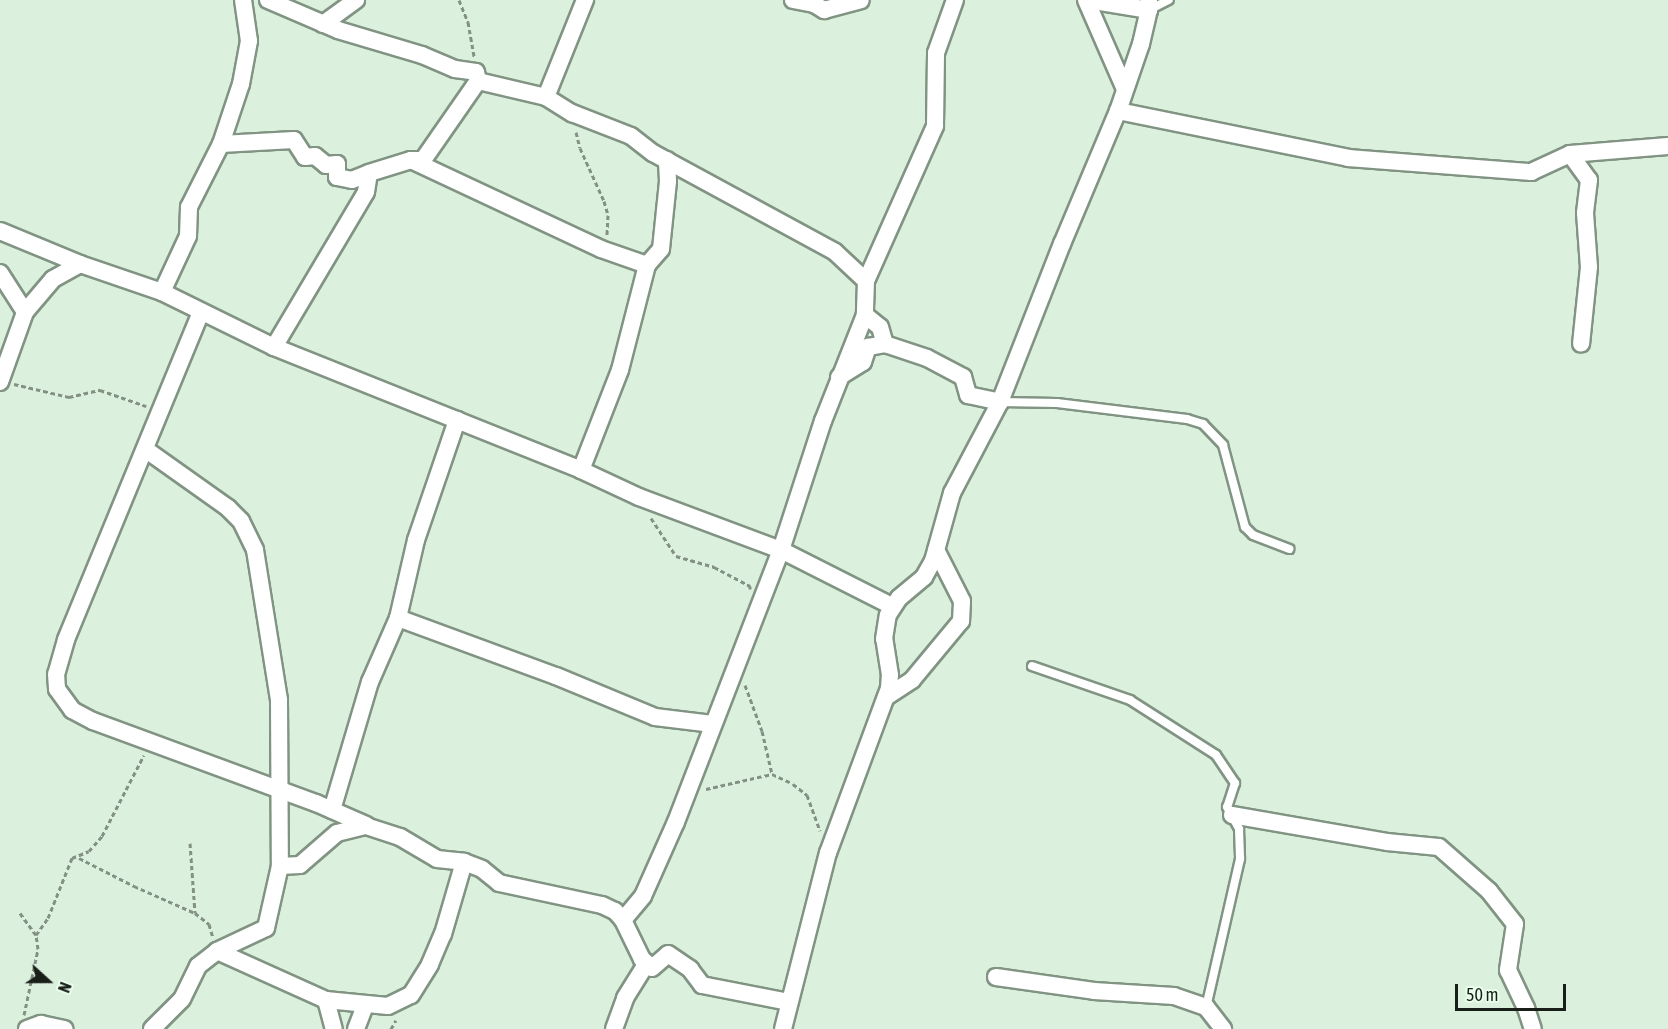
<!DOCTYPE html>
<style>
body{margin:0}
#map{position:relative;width:1668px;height:1029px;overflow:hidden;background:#dcf0de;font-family:"Asap Condensed",sans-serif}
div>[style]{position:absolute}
.path>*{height:3px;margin-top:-1.5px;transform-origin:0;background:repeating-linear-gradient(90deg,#839185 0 4.5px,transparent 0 7.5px)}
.roads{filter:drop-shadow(2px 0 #819483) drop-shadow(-2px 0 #819483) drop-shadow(0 2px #819483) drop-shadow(0 -2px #819483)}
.lane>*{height:8px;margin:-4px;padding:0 4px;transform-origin:4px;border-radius:4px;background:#fff}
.street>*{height:16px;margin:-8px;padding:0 8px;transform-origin:8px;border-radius:8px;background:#fff}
span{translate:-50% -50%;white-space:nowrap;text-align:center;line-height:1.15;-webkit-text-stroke:4.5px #e9feeb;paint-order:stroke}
.north{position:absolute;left:18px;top:951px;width:60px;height:60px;-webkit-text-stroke:4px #e9feeb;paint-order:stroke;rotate:111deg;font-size:16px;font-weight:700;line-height:24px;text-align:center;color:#181f19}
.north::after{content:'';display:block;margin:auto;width:21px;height:27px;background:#181f19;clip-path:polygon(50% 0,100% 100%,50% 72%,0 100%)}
.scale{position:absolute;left:1455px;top:984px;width:111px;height:27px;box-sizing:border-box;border:3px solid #181f19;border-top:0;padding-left:8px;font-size:18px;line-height:21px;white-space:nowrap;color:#181f19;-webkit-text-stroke:4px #e9feeb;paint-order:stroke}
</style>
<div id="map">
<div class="path">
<div style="left:459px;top:0;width:24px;rotate:68deg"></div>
<div style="left:468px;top:22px;width:35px;rotate:80deg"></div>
<div style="left:576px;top:132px;width:16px;rotate:76deg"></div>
<div style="left:580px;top:148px;width:58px;rotate:65.6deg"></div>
<div style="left:604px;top:201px;width:15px;rotate:74deg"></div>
<div style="left:608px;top:215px;width:21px;rotate:93deg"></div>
<div style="left:14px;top:384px;width:57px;rotate:13.3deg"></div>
<div style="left:69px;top:397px;width:32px;rotate:-13deg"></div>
<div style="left:100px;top:390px;width:49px;rotate:19.2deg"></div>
<div style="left:651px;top:518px;width:45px;rotate:56.7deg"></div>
<div style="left:676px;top:556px;width:40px;rotate:16deg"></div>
<div style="left:714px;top:567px;width:41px;rotate:27.8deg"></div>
<div style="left:750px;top:586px;width:3px;rotate:90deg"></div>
<div style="left:745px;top:685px;width:49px;rotate:69.7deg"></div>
<div style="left:762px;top:731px;width:44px;rotate:76.9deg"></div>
<div style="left:772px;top:774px;width:23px;rotate:25deg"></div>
<div style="left:793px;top:784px;width:18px;rotate:38deg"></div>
<div style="left:807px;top:795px;width:38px;rotate:70deg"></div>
<div style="left:706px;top:789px;width:68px;rotate:-12.8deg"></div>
<div style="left:190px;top:843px;width:70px;rotate:85.9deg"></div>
<div style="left:79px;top:858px;width:62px;rotate:27deg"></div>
<div style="left:134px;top:886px;width:67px;rotate:23.9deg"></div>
<div style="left:195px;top:913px;width:18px;rotate:38deg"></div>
<div style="left:209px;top:924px;width:15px;rotate:74deg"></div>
<div style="left:20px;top:913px;width:27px;rotate:54deg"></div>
<div style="left:24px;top:1015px;width:67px;rotate:-78deg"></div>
<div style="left:38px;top:949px;width:14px;rotate:-98deg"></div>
<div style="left:36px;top:935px;width:21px;rotate:-55deg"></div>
<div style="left:48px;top:918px;width:65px;rotate:-68.2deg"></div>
<div style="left:72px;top:858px;width:18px;rotate:-22deg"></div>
<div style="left:89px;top:851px;width:20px;rotate:-49deg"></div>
<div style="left:102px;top:836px;width:91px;rotate:-62.6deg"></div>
<div style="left:391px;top:1029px;width:10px;rotate:-61deg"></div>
</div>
<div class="roads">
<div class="lane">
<div style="left:1149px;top:10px;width:22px;rotate:-27deg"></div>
<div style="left:1000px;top:402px;width:57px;rotate:1deg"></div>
<div style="left:1057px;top:403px;width:131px;rotate:7deg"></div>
<div style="left:1187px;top:419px;width:17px;rotate:17deg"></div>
<div style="left:1203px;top:424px;width:29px;rotate:46deg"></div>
<div style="left:1223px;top:445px;width:85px;rotate:75deg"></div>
<div style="left:1245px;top:527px;width:11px;rotate:45deg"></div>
<div style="left:1253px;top:535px;width:39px;rotate:21deg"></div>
<div style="left:1032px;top:666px;width:104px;rotate:19.1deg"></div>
<div style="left:1130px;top:700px;width:102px;rotate:32.6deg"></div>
<div style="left:1216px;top:755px;width:34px;rotate:56deg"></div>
<div style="left:1235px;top:783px;width:25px;rotate:108deg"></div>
<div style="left:1227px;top:807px;width:25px;rotate:61deg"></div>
<div style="left:1239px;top:829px;width:30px;rotate:88deg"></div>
<div style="left:1240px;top:859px;width:152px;rotate:102.9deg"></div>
</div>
<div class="street">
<div style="left:268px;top:0;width:76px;rotate:23.2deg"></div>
<div style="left:338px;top:30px;width:88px;rotate:16.6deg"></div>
<div style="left:422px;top:55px;width:36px;rotate:23deg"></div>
<div style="left:455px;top:69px;width:21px;rotate:8deg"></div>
<div style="left:476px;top:72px;width:9px;rotate:77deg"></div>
<div style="left:478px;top:81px;width:70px;rotate:13.2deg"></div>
<div style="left:546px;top:97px;width:31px;rotate:32deg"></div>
<div style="left:572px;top:113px;width:63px;rotate:21.3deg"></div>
<div style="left:631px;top:136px;width:28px;rotate:38deg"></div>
<div style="left:653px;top:153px;width:207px;rotate:28.5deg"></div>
<div style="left:835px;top:252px;width:42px;rotate:43.1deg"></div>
<div style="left:866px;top:281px;width:34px;rotate:92deg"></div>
<div style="left:865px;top:315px;width:19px;rotate:39deg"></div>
<div style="left:880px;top:327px;width:18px;rotate:74deg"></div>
<div style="left:885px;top:344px;width:44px;rotate:18.4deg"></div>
<div style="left:927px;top:358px;width:41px;rotate:27.8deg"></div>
<div style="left:963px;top:377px;width:19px;rotate:74deg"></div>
<div style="left:968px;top:395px;width:33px;rotate:12deg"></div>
<div style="left:793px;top:0;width:21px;rotate:11deg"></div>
<div style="left:814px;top:4px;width:12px;rotate:31deg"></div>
<div style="left:824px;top:10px;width:38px;rotate:-15deg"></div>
<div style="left:1086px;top:0;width:95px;rotate:66.4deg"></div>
<div style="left:1088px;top:0;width:62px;rotate:9.3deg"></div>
<div style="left:323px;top:24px;width:41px;rotate:-36deg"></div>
<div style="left:546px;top:97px;width:105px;rotate:-68.1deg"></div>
<div style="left:1118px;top:111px;width:235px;rotate:11.5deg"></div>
<div style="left:1348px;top:158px;width:184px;rotate:4.4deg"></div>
<div style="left:1531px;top:172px;width:43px;rotate:-24.8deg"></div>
<div style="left:1570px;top:154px;width:98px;rotate:-4.7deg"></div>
<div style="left:221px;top:144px;width:73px;rotate:-3.1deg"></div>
<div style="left:294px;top:140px;width:20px;rotate:57deg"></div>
<div style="left:305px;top:157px;width:10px;rotate:-6deg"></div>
<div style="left:315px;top:156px;width:14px;rotate:39deg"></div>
<div style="left:326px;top:165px;width:11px;rotate:-5deg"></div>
<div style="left:337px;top:164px;width:13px;rotate:90deg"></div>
<div style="left:337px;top:177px;width:15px;rotate:11deg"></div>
<div style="left:352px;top:180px;width:18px;rotate:-22deg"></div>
<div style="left:1570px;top:154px;width:32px;rotate:54deg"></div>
<div style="left:1589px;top:180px;width:33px;rotate:97deg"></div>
<div style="left:1585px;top:213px;width:54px;rotate:85.8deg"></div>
<div style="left:1589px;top:267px;width:77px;rotate:95.9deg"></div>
<div style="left:411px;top:160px;width:12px"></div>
<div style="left:423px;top:160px;width:96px;rotate:-55.2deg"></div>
<div style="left:0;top:231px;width:87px;rotate:22.4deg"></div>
<div style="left:80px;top:264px;width:87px;rotate:18.9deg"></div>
<div style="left:162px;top:292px;width:125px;rotate:26.2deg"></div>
<div style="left:274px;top:347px;width:331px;rotate:21.8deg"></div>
<div style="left:581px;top:470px;width:64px;rotate:25deg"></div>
<div style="left:639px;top:497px;width:152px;rotate:20.5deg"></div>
<div style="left:781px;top:550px;width:124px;rotate:26.8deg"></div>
<div style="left:0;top:273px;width:46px;rotate:57.3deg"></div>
<div style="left:866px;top:281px;width:170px;rotate:-66deg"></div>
<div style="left:935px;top:126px;width:73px;rotate:-89.2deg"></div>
<div style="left:936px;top:53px;width:56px;rotate:-70.3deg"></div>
<div style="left:162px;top:292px;width:62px;rotate:-65.1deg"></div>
<div style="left:188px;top:236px;width:29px;rotate:-88deg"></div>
<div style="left:189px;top:207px;width:71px;rotate:-63.1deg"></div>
<div style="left:221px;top:144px;width:63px;rotate:-71.6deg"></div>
<div style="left:241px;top:84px;width:44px;rotate:-79.5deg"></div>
<div style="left:249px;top:41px;width:41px;rotate:-98.3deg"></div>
<div style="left:201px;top:312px;width:355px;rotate:112.4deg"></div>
<div style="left:66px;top:640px;width:35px;rotate:106deg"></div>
<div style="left:56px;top:674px;width:15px;rotate:86deg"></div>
<div style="left:57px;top:689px;width:26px;rotate:54deg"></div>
<div style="left:72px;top:710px;width:24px;rotate:28deg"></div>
<div style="left:93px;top:721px;width:238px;rotate:20.2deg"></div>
<div style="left:316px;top:803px;width:55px;rotate:23.7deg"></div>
<div style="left:274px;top:347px;width:180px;rotate:-59.3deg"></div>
<div style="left:366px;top:192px;width:19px;rotate:-81deg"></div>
<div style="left:369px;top:173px;width:44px;rotate:-17.2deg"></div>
<div style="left:411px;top:160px;width:210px;rotate:25.1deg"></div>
<div style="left:601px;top:249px;width:49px;rotate:19.2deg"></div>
<div style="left:839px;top:377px;width:28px;rotate:-32deg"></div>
<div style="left:863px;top:362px;width:16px;rotate:-72deg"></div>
<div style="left:868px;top:347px;width:17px;rotate:-10deg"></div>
<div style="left:0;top:382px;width:74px;rotate:-70.3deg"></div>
<div style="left:25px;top:312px;width:43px;rotate:-49.7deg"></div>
<div style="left:53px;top:279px;width:31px;rotate:-29deg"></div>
<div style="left:145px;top:449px;width:102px;rotate:35.4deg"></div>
<div style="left:228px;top:508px;width:18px;rotate:45deg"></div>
<div style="left:241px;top:521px;width:32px;rotate:64deg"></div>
<div style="left:255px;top:550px;width:152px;rotate:80.9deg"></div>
<div style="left:279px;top:700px;width:166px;rotate:89.7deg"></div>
<div style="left:581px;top:470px;width:107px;rotate:-68.7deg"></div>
<div style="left:620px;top:370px;width:108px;rotate:-75.6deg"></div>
<div style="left:647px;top:265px;width:21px;rotate:-49deg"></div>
<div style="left:661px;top:249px;width:68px;rotate:-84.1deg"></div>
<div style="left:668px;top:181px;width:21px;rotate:-93deg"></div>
<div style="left:398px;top:618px;width:168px;rotate:20.2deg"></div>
<div style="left:556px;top:676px;width:107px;rotate:22.5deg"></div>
<div style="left:655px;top:717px;width:58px;rotate:6.9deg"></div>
<div style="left:886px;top:697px;width:31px;rotate:-33deg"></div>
<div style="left:912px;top:680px;width:77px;rotate:-50.3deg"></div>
<div style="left:961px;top:621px;width:20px;rotate:-87deg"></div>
<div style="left:962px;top:601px;width:57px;rotate:-117deg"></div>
<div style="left:332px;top:810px;width:134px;rotate:-73.5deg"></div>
<div style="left:370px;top:682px;width:70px;rotate:-66.4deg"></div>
<div style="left:398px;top:618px;width:80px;rotate:-77deg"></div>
<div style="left:416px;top:540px;width:127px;rotate:-71.1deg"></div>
<div style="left:1232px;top:815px;width:157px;rotate:9.9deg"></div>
<div style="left:1387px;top:842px;width:52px;rotate:5.5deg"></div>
<div style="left:1439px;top:847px;width:67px;rotate:41.3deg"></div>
<div style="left:1489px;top:891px;width:42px;rotate:51.8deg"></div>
<div style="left:1515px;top:924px;width:47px;rotate:98.7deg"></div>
<div style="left:1508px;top:970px;width:42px;rotate:64.7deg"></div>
<div style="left:1526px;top:1008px;width:22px;rotate:72deg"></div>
<div style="left:623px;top:920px;width:31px;rotate:-50deg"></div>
<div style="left:643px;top:896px;width:81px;rotate:-66deg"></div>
<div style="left:676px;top:822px;width:292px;rotate:-68.9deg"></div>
<div style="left:781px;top:550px;width:136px;rotate:-72deg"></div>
<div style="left:823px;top:421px;width:114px;rotate:-68.4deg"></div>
<div style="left:217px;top:951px;width:120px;rotate:24.2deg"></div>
<div style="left:326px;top:1000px;width:30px;rotate:75deg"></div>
<div style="left:996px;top:977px;width:99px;rotate:8.1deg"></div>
<div style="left:1094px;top:991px;width:80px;rotate:3.6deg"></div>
<div style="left:1174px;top:996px;width:34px;rotate:19deg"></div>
<div style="left:1206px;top:1007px;width:28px;rotate:52deg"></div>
<div style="left:326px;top:1000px;width:62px;rotate:5.5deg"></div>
<div style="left:388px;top:1006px;width:25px;rotate:-26deg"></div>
<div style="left:411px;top:995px;width:36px;rotate:-58deg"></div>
<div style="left:430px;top:964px;width:33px;rotate:-67deg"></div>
<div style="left:443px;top:934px;width:75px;rotate:-73.7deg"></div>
<div style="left:27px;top:1029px;width:15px;rotate:-20deg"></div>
<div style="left:41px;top:1024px;width:24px;rotate:12deg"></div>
<div style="left:152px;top:1029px;width:42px;rotate:-45deg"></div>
<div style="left:182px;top:999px;width:37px;rotate:-64deg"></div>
<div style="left:198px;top:966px;width:24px;rotate:-38deg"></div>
<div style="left:217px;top:951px;width:54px;rotate:-25.1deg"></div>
<div style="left:266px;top:928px;width:64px;rotate:-77.3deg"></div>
<div style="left:280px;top:866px;width:20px;rotate:-3deg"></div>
<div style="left:300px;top:865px;width:49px;rotate:-40.9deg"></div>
<div style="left:337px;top:833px;width:30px;rotate:-14deg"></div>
<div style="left:366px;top:826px;width:36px;rotate:18deg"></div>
<div style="left:400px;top:837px;width:43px;rotate:30.7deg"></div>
<div style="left:437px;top:859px;width:27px;rotate:6deg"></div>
<div style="left:464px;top:862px;width:19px;rotate:21deg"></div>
<div style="left:482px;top:869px;width:22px;rotate:39deg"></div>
<div style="left:499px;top:883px;width:105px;rotate:12.1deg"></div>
<div style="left:602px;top:905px;width:14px;rotate:25deg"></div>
<div style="left:615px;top:911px;width:12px;rotate:48deg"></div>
<div style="left:623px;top:920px;width:43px;rotate:64deg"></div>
<div style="left:642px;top:959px;width:13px;rotate:42deg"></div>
<div style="left:652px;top:968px;width:21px;rotate:-41deg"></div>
<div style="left:668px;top:954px;width:27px;rotate:34deg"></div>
<div style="left:690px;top:969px;width:20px;rotate:53deg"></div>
<div style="left:702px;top:985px;width:89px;rotate:11.1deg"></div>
<div style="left:356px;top:1029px;width:25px;rotate:-69deg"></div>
<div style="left:614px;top:1029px;width:33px;rotate:-70deg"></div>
<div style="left:625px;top:998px;width:40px;rotate:-58deg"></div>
<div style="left:783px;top:1029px;width:182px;rotate:-75.7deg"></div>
<div style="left:828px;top:853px;width:176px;rotate:-69.7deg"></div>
<div style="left:889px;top:688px;width:13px;rotate:-86deg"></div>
<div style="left:890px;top:675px;width:36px;rotate:-99deg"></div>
<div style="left:884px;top:639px;width:24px;rotate:-81deg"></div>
<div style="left:888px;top:615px;width:20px;rotate:-57deg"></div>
<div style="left:899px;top:598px;width:33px;rotate:-40deg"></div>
<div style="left:924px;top:577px;width:18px;rotate:-61deg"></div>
<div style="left:933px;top:561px;width:71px;rotate:-74.4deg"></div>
<div style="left:952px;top:493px;width:103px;rotate:-62.2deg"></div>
<div style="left:1000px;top:402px;width:170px;rotate:-68.6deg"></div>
<div style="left:1062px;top:244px;width:144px;rotate:-67.2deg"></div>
<div style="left:1118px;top:111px;width:71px;rotate:-71.1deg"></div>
<div style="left:1141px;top:44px;width:35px;rotate:-77deg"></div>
<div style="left:1149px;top:10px;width:10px;rotate:-90deg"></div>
</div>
</div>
<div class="north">N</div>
<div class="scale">50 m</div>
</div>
